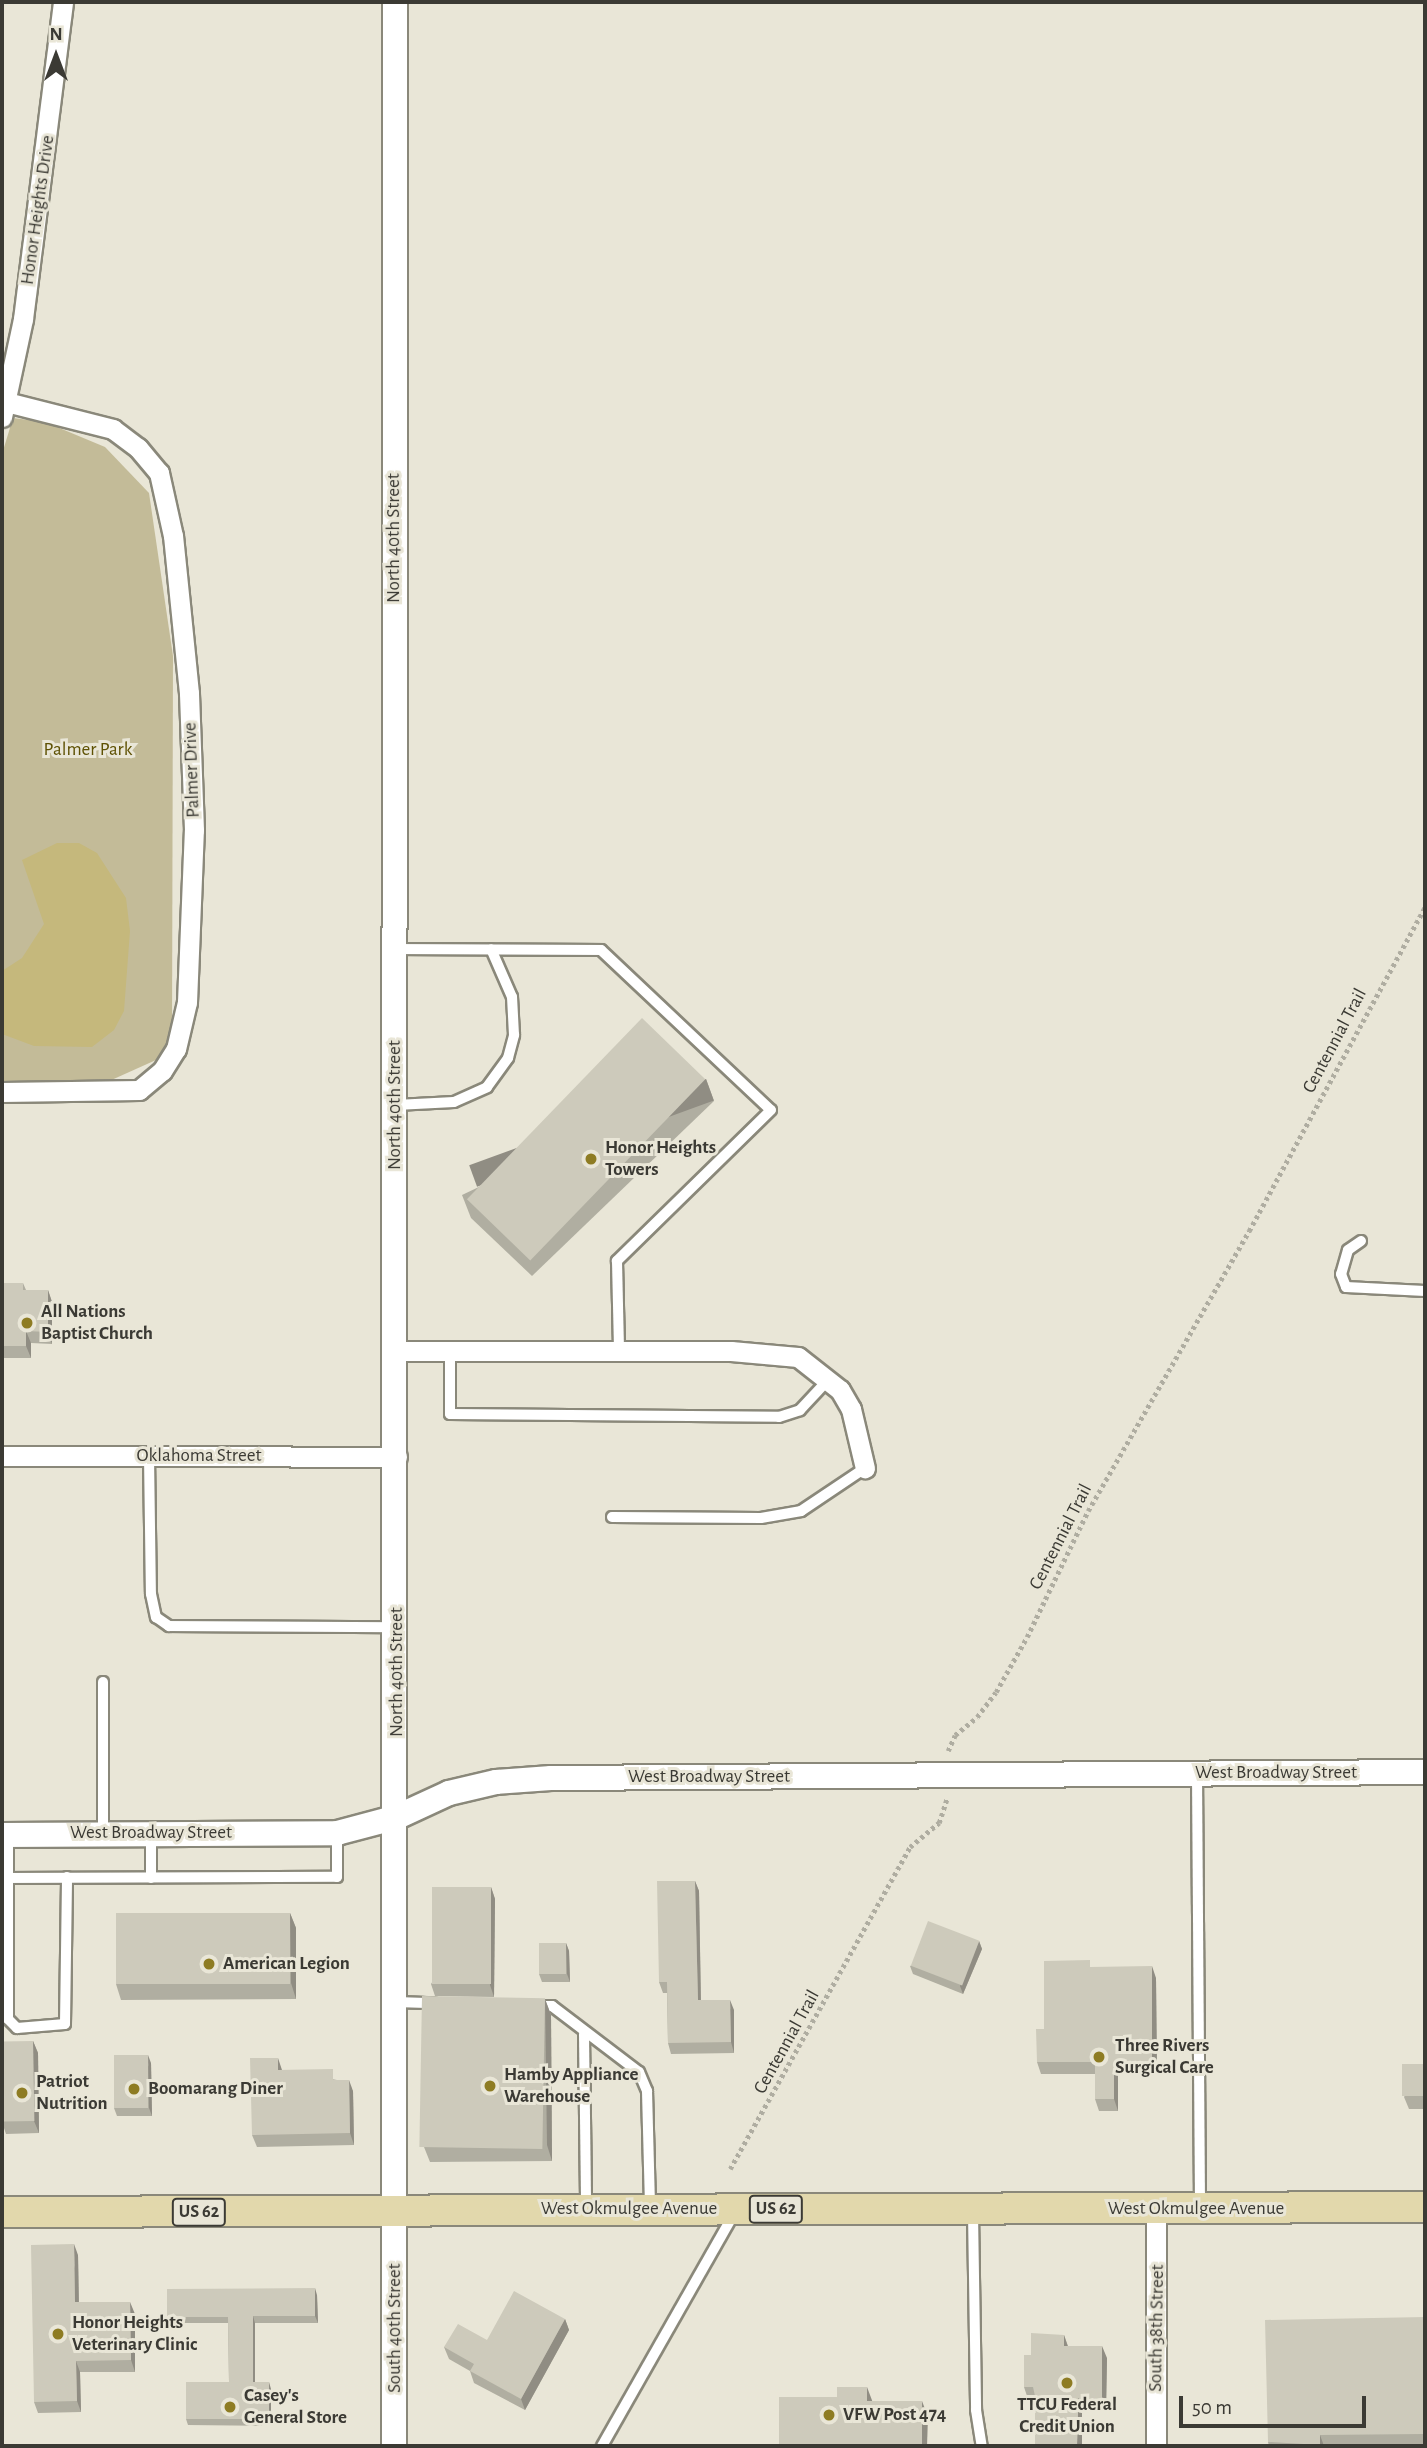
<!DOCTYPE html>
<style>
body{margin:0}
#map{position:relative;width:1427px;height:2448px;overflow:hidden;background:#e9e6d7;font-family:"Alegreya Sans",sans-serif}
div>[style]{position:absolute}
.green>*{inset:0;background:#c3bb98}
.water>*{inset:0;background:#c5b87c}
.path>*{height:4.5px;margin-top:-2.25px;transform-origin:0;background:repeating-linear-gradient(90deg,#afada1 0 3.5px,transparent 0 7px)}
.roads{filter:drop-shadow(2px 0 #8a887a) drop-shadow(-2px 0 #8a887a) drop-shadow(0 2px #8a887a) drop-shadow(0 -2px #8a887a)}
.service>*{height:10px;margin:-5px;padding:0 5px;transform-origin:5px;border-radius:5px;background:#fff}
.minor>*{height:19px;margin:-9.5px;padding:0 9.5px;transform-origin:9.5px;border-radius:9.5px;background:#fff}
.tertiary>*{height:24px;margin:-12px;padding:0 12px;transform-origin:12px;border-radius:12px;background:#fff}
.primary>*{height:30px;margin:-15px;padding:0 15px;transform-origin:15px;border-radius:15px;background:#e2d8ac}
.wall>*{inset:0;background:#b0aea1}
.shaded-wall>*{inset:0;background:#908d83;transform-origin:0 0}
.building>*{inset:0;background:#cdcabb;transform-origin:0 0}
.dots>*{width:19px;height:19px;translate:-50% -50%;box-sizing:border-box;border:4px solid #e9e6d7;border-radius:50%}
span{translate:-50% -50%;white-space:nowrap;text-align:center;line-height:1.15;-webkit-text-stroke:6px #e9e6d7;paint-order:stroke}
.shield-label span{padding:2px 5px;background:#e9e6d7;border:2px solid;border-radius:5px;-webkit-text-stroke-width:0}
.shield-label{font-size:18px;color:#3b3a34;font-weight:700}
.street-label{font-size:19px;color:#3b3a34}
.park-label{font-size:19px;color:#5e5103}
.poi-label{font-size:19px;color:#3b3a34;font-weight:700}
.left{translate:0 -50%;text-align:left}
.frame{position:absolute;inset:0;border:4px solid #3b3a34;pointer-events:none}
.north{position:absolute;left:21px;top:21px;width:70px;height:70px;-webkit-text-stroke:5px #e9e6d7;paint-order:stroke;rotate:0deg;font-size:19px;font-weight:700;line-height:28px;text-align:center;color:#3b3a34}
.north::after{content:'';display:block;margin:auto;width:24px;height:32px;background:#3b3a34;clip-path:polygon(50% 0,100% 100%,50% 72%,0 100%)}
.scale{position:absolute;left:1179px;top:2396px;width:187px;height:32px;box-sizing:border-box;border:4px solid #3b3a34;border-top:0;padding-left:9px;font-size:21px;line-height:24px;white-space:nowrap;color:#3b3a34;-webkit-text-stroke:5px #e9e6d7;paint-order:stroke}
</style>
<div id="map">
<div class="green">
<div style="clip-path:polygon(13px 418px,45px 422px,105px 447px,149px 493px,173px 656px,172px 1037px,156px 1060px,107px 1082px,2px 1081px,2px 454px)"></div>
</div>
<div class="water">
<div style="clip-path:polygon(57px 843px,79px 843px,97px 853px,126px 898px,130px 931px,124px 1011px,114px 1030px,92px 1047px,34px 1046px,2px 1034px,2px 971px,22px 958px,44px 924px,22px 860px)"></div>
</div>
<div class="path">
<div style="left:948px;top:1751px;width:17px;rotate:-66deg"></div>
<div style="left:955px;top:1735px;width:28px;rotate:-39deg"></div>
<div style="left:977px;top:1717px;width:31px;rotate:-53deg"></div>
<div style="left:996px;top:1692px;width:63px;rotate:-60.6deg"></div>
<div style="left:1027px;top:1637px;width:140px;rotate:-64.2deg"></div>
<div style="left:1088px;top:1511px;width:323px;rotate:-60.1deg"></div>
<div style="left:1249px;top:1231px;width:369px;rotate:-61.5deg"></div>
<div style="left:730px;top:2169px;width:369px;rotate:-60.8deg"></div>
<div style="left:910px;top:1847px;width:38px;rotate:-40deg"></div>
<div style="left:939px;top:1823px;width:26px;rotate:-72deg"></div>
</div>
<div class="roads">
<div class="service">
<div style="left:396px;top:949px;width:205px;rotate:0.3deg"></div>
<div style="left:601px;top:950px;width:233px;rotate:43.3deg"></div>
<div style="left:771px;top:1110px;width:216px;rotate:135.6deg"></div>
<div style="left:617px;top:1261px;width:90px;rotate:88.7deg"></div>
<div style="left:396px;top:1105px;width:58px;rotate:-3deg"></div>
<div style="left:454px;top:1102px;width:36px;rotate:-24deg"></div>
<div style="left:487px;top:1087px;width:36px;rotate:-54deg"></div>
<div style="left:508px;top:1058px;width:24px;rotate:-75deg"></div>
<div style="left:514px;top:1035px;width:38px;rotate:-93deg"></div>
<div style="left:512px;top:997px;width:52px;rotate:-113.6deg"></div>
<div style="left:1361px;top:1241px;width:16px;rotate:145deg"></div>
<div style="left:1348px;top:1250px;width:25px;rotate:106deg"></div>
<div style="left:1341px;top:1274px;width:14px;rotate:69deg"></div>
<div style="left:1346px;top:1287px;width:79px;rotate:2.9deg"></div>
<div style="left:450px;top:1351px;width:63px;rotate:90deg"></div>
<div style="left:450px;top:1414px;width:329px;rotate:0.5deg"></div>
<div style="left:779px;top:1417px;width:22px;rotate:-18deg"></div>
<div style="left:800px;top:1410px;width:41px;rotate:-47deg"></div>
<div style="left:149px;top:1456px;width:138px;rotate:89.2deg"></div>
<div style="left:151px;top:1594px;width:24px;rotate:78deg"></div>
<div style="left:156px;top:1617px;width:16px;rotate:35deg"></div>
<div style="left:169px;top:1626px;width:225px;rotate:0.3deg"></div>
<div style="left:612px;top:1517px;width:149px;rotate:0.4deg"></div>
<div style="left:761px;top:1518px;width:41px;rotate:-9.9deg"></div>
<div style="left:801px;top:1511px;width:77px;rotate:-33.9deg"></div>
<div style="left:103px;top:1682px;width:151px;rotate:90deg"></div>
<div style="left:1197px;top:1774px;width:430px;rotate:89.6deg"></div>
<div style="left:151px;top:1833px;width:45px;rotate:90deg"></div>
<div style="left:8px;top:1835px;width:184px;rotate:90deg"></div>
<div style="left:8px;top:2019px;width:13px;rotate:45deg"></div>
<div style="left:17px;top:2028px;width:48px;rotate:-4.8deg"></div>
<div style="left:65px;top:2024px;width:147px;rotate:-89.2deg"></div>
<div style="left:9px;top:1878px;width:328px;rotate:-0.2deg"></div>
<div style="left:337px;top:1877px;width:43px;rotate:-90deg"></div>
<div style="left:396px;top:2002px;width:38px;rotate:2deg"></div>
<div style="left:537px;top:2006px;width:15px"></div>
<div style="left:552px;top:2006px;width:109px;rotate:37.2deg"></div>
<div style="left:639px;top:2072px;width:21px;rotate:67deg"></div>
<div style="left:647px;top:2091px;width:116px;rotate:88.5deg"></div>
<div style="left:584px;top:2034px;width:174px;rotate:89.3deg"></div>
<div style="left:973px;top:2213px;width:197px;rotate:89.1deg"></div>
<div style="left:976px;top:2410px;width:36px;rotate:81deg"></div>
<div style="left:602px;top:2446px;width:266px;rotate:-60.4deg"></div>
</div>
<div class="minor">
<div style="left:2px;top:417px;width:100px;rotate:-77.9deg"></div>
<div style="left:23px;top:319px;width:320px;rotate:-82.8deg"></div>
<div style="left:2px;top:1092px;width:137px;rotate:-0.8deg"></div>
<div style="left:139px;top:1090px;width:30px;rotate:-40deg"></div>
<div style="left:162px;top:1071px;width:26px;rotate:-58deg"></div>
<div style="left:176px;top:1049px;width:48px;rotate:-76.8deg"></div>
<div style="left:187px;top:1002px;width:172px;rotate:-87.7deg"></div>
<div style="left:194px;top:830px;width:137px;rotate:-92.1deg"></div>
<div style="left:189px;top:693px;width:158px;rotate:-95.8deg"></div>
<div style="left:173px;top:536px;width:65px;rotate:-102.5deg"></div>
<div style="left:159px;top:473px;width:33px;rotate:-130deg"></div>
<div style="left:138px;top:448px;width:31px;rotate:-143deg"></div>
<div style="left:113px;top:429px;width:110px;rotate:-165.8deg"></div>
<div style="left:397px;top:1351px;width:334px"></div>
<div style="left:731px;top:1351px;width:67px;rotate:5.1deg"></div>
<div style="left:798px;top:1357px;width:53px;rotate:38.2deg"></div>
<div style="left:840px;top:1390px;width:22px;rotate:60deg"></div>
<div style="left:851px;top:1409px;width:61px;rotate:76.7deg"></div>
<div style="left:2px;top:1456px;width:395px;rotate:0.1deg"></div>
<div style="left:1156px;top:2209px;width:237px;rotate:90deg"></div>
</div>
<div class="tertiary">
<div style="left:2px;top:1835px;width:335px;rotate:-0.3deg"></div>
<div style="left:337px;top:1833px;width:62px;rotate:-14.9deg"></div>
<div style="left:397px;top:1817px;width:57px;rotate:-24.8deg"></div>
<div style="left:449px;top:1793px;width:48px;rotate:-13.2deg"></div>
<div style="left:496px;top:1782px;width:55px;rotate:-4.2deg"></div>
<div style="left:551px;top:1778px;width:874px;rotate:-0.39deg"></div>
<div style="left:394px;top:2446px;width:2444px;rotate:-89.98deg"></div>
</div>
<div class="primary">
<div style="left:2px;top:2212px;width:1423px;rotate:-0.2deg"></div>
</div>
</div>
<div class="wall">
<div style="clip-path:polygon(706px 1079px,714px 1101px,532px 1276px,471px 1218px,462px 1195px)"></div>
<div style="clip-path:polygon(2px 1283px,23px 1283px,26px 1290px,48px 1290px,52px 1302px,52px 1344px,31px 1343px,31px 1358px,2px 1358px)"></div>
<div style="clip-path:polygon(695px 1881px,699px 1891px,701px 2000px,734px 2010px,734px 2053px,671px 2054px,668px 2043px,667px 1993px,663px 1993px,659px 1982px)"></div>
<div style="clip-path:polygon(491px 1887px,495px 1899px,494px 1997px,435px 1996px,431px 1984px)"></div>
<div style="clip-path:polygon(290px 1913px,296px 1928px,296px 1999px,121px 2000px,116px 1984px)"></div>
<div style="clip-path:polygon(979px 1941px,982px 1949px,963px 1994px,913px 1974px,910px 1966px)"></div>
<div style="clip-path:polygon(566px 1943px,569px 1951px,570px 1982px,542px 1982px,539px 1974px)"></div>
<div style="clip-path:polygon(1092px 1967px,1156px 1978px,1157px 2074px,1118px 2074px,1118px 2111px,1099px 2111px,1095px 2099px,1095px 2074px,1041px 2074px,1037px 2062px,1044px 2029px)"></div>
<div style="clip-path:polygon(545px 1999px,551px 2015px,552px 2161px,430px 2162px,424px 2147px)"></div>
<div style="clip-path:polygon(33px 2041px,38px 2053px,39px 2133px,6px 2134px,2px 2122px)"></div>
<div style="clip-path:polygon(151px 2063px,152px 2116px,117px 2116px,114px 2108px)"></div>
<div style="clip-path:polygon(1425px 2064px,1425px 2109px,1409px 2109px,1404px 2097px)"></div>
<div style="clip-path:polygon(282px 2070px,337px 2080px,353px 2091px,354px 2145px,257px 2147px,252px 2135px)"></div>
<div style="clip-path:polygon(78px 2255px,79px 2302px,135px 2314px,135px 2372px,80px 2372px,81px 2412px,38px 2413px,34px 2402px)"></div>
<div style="clip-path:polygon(317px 2295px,318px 2323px,255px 2323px,255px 2382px,271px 2389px,271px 2426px,188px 2425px,186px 2419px,229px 2382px,228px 2323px,169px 2323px,167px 2317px)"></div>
<div style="clip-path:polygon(1425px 2317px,1425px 2446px,1269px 2446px,1268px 2442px)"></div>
<div style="clip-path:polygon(565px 2319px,569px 2330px,525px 2410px,474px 2383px,470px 2371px,449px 2359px,444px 2347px,487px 2340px)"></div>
<div style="clip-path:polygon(1064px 2335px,1068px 2346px,1107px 2358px,1106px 2410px,1082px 2410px,1035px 2399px,1028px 2399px,1024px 2387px,1031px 2355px)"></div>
</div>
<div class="shaded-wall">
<div style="left:706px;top:1079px;width:23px;height:252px;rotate:70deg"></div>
<div style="clip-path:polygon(48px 1290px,52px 1302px,52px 1344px,48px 1332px)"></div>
<div style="clip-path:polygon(26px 1331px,31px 1343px,31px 1358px,26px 1346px)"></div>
<div style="clip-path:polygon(695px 1881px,699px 1891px,701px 2011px,698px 2000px)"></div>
<div style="clip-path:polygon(491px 1887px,495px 1899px,494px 1997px,490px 1985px)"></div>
<div style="clip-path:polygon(290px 1913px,296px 1928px,296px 1999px,291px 1983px)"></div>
<div style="clip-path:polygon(979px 1941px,982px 1949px,963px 1994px,960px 1986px)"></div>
<div style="clip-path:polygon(566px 1943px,569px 1951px,570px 1982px,567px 1974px)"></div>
<div style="clip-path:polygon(1152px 1966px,1156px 1978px,1157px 2074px,1152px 2062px)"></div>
<div style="clip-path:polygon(545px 1999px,551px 2015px,552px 2161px,547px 2145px)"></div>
<div style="clip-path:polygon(730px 2000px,734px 2010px,734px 2053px,731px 2042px)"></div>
<div style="clip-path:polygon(33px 2041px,38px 2053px,39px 2133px,34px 2121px)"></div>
<div style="clip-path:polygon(148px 2055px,151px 2063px,152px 2116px,149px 2108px)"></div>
<div style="clip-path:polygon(278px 2058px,282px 2070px,278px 2070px)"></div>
<div style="clip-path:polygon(1114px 2062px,1118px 2074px,1118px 2111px,1114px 2099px)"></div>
<div style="clip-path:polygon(349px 2080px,353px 2091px,354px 2145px,350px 2133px)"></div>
<div style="clip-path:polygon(74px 2244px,78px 2255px,79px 2314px,75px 2302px)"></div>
<div style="clip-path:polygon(315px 2288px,317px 2295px,318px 2323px,315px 2316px)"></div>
<div style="clip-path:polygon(130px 2302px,135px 2314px,135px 2372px,131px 2360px)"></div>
<div style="clip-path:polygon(253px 2316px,255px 2323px,255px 2389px,253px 2382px)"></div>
<div style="clip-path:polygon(565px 2319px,569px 2330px,525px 2410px,521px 2399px)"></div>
<div style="clip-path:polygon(1064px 2335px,1068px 2347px,1064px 2346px)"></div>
<div style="clip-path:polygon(1102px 2346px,1107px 2358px,1106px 2410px,1102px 2398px)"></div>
<div style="clip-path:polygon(76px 2361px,80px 2372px,81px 2412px,77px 2401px)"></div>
<div style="clip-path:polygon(269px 2382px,271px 2389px,271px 2426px,269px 2419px)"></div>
<div style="clip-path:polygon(867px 2387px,873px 2403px,867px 2401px)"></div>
<div style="clip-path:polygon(1078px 2398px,1082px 2410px,1082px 2446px,1077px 2446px)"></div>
<div style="clip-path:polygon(922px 2401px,928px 2417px,927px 2446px,922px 2446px)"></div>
<div style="clip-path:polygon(1423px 2424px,1425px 2431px,1425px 2440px,1423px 2434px)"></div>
<div style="clip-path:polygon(1320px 2435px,1324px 2446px,1320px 2446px)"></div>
</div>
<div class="building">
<div style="left:642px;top:1018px;width:88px;height:252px;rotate:44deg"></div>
<div style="clip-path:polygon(2px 1283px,23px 1283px,23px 1290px,48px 1290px,48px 1332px,26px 1331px,26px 1346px,2px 1346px)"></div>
<div style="clip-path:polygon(657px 1881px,695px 1881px,698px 2000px,730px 2000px,731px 2042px,668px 2043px,667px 1982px,659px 1982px)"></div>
<div style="left:432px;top:1887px;width:59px;height:97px"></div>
<div style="left:116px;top:1913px;width:174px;height:71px"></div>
<div style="left:928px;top:1921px;width:55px;height:48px;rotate:21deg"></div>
<div style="left:539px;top:1943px;width:27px;height:31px"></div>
<div style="clip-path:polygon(1090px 1960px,1090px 1967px,1152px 1966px,1152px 2062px,1114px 2062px,1114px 2099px,1095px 2099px,1095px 2062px,1037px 2062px,1036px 2029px,1044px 2029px,1044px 1961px)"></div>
<div style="left:422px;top:1996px;width:123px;height:151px;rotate:1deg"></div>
<div style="left:33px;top:2041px;width:80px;height:31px;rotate:89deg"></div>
<div style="left:114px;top:2055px;width:34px;height:53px"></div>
<div style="clip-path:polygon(250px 2058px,278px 2058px,278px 2070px,333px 2069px,333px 2080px,349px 2080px,350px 2133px,252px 2135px)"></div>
<div style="left:1425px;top:2064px;width:32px;height:23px;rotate:90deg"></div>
<div style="clip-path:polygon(74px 2244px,75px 2302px,130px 2302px,131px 2360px,76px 2361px,77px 2401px,34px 2402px,31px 2245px)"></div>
<div style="clip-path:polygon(315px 2288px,315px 2316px,253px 2316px,253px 2382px,269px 2382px,269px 2419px,186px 2419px,186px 2382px,229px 2382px,228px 2317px,167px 2317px,167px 2289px)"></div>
<div style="clip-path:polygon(514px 2291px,565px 2319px,521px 2399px,470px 2371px,474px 2364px,444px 2347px,458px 2324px,487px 2340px)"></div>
<div style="clip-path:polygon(1425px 2317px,1425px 2424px,1423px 2424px,1423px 2434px,1320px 2435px,1320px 2445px,1268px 2442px,1265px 2320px)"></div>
<div style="clip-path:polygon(1031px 2333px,1064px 2335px,1064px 2346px,1102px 2346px,1102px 2398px,1078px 2398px,1077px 2446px,1035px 2446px,1035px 2396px,1033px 2387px,1024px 2387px,1024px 2355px,1031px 2355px)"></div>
<div style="clip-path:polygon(837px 2387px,867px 2387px,867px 2401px,922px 2401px,922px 2446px,779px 2446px,779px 2397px,837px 2397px)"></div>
</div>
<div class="dots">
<div style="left:591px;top:1159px;background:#8e7c23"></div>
<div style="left:27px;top:1323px;background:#8e7c23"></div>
<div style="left:209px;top:1964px;background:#8e7c23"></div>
<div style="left:1099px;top:2057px;background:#8e7c23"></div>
<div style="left:490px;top:2086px;background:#8e7c23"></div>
<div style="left:134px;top:2089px;background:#8e7c23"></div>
<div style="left:22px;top:2093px;background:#8e7c23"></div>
<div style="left:58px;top:2334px;background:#8e7c23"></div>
<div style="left:1067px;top:2383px;background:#8e7c23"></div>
<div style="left:230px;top:2407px;background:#8e7c23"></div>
<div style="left:829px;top:2415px;background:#8e7c23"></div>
</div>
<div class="shield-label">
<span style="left:776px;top:2209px">US 62</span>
<span style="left:199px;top:2212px">US 62</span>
</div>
<div class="street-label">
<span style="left:38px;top:210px;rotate:-82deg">Honor Heights Drive</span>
<span style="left:394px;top:538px;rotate:-90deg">North 40th Street</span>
<span style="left:192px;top:770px;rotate:-92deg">Palmer Drive</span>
<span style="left:1335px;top:1041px;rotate:-62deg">Centennial Trail</span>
<span style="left:395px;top:1105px;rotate:-90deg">North 40th Street</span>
<span style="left:199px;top:1456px">Oklahoma Street</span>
<span style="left:1061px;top:1537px;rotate:-63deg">Centennial Trail</span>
<span style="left:397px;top:1672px;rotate:-90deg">North 40th Street</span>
<span style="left:1276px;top:1773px">West Broadway Street</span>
<span style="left:709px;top:1777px">West Broadway Street</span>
<span style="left:151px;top:1833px">West Broadway Street</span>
<span style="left:787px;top:2042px;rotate:-61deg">Centennial Trail</span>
<span style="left:629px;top:2209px">West Okmulgee Avenue</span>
<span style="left:1196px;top:2209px">West Okmulgee Avenue</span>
<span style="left:395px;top:2328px;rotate:-90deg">South 40th Street</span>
<span style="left:1157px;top:2328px;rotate:-89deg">South 38th Street</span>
</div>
<div class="park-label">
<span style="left:88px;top:750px">Palmer Park</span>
</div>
<div class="poi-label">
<span class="left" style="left:605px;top:1159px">Honor Heights<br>Towers</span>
<span class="left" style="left:41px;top:1323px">All Nations<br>Baptist Church</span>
<span class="left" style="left:223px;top:1964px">American Legion</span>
<span class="left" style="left:1115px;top:2057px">Three Rivers<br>Surgical Care</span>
<span class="left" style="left:504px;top:2086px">Hamby Appliance<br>Warehouse</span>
<span class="left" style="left:36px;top:2093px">Patriot<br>Nutrition</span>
<span class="left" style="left:148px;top:2089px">Boomarang Diner</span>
<span class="left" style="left:72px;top:2334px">Honor Heights<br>Veterinary Clinic</span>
<span class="left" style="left:244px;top:2407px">Casey's<br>General Store</span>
<span style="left:1067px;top:2416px">TTCU Federal<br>Credit Union</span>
<span class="left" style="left:843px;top:2415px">VFW Post 474</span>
</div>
<div class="frame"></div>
<div class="north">N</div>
<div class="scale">50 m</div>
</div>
